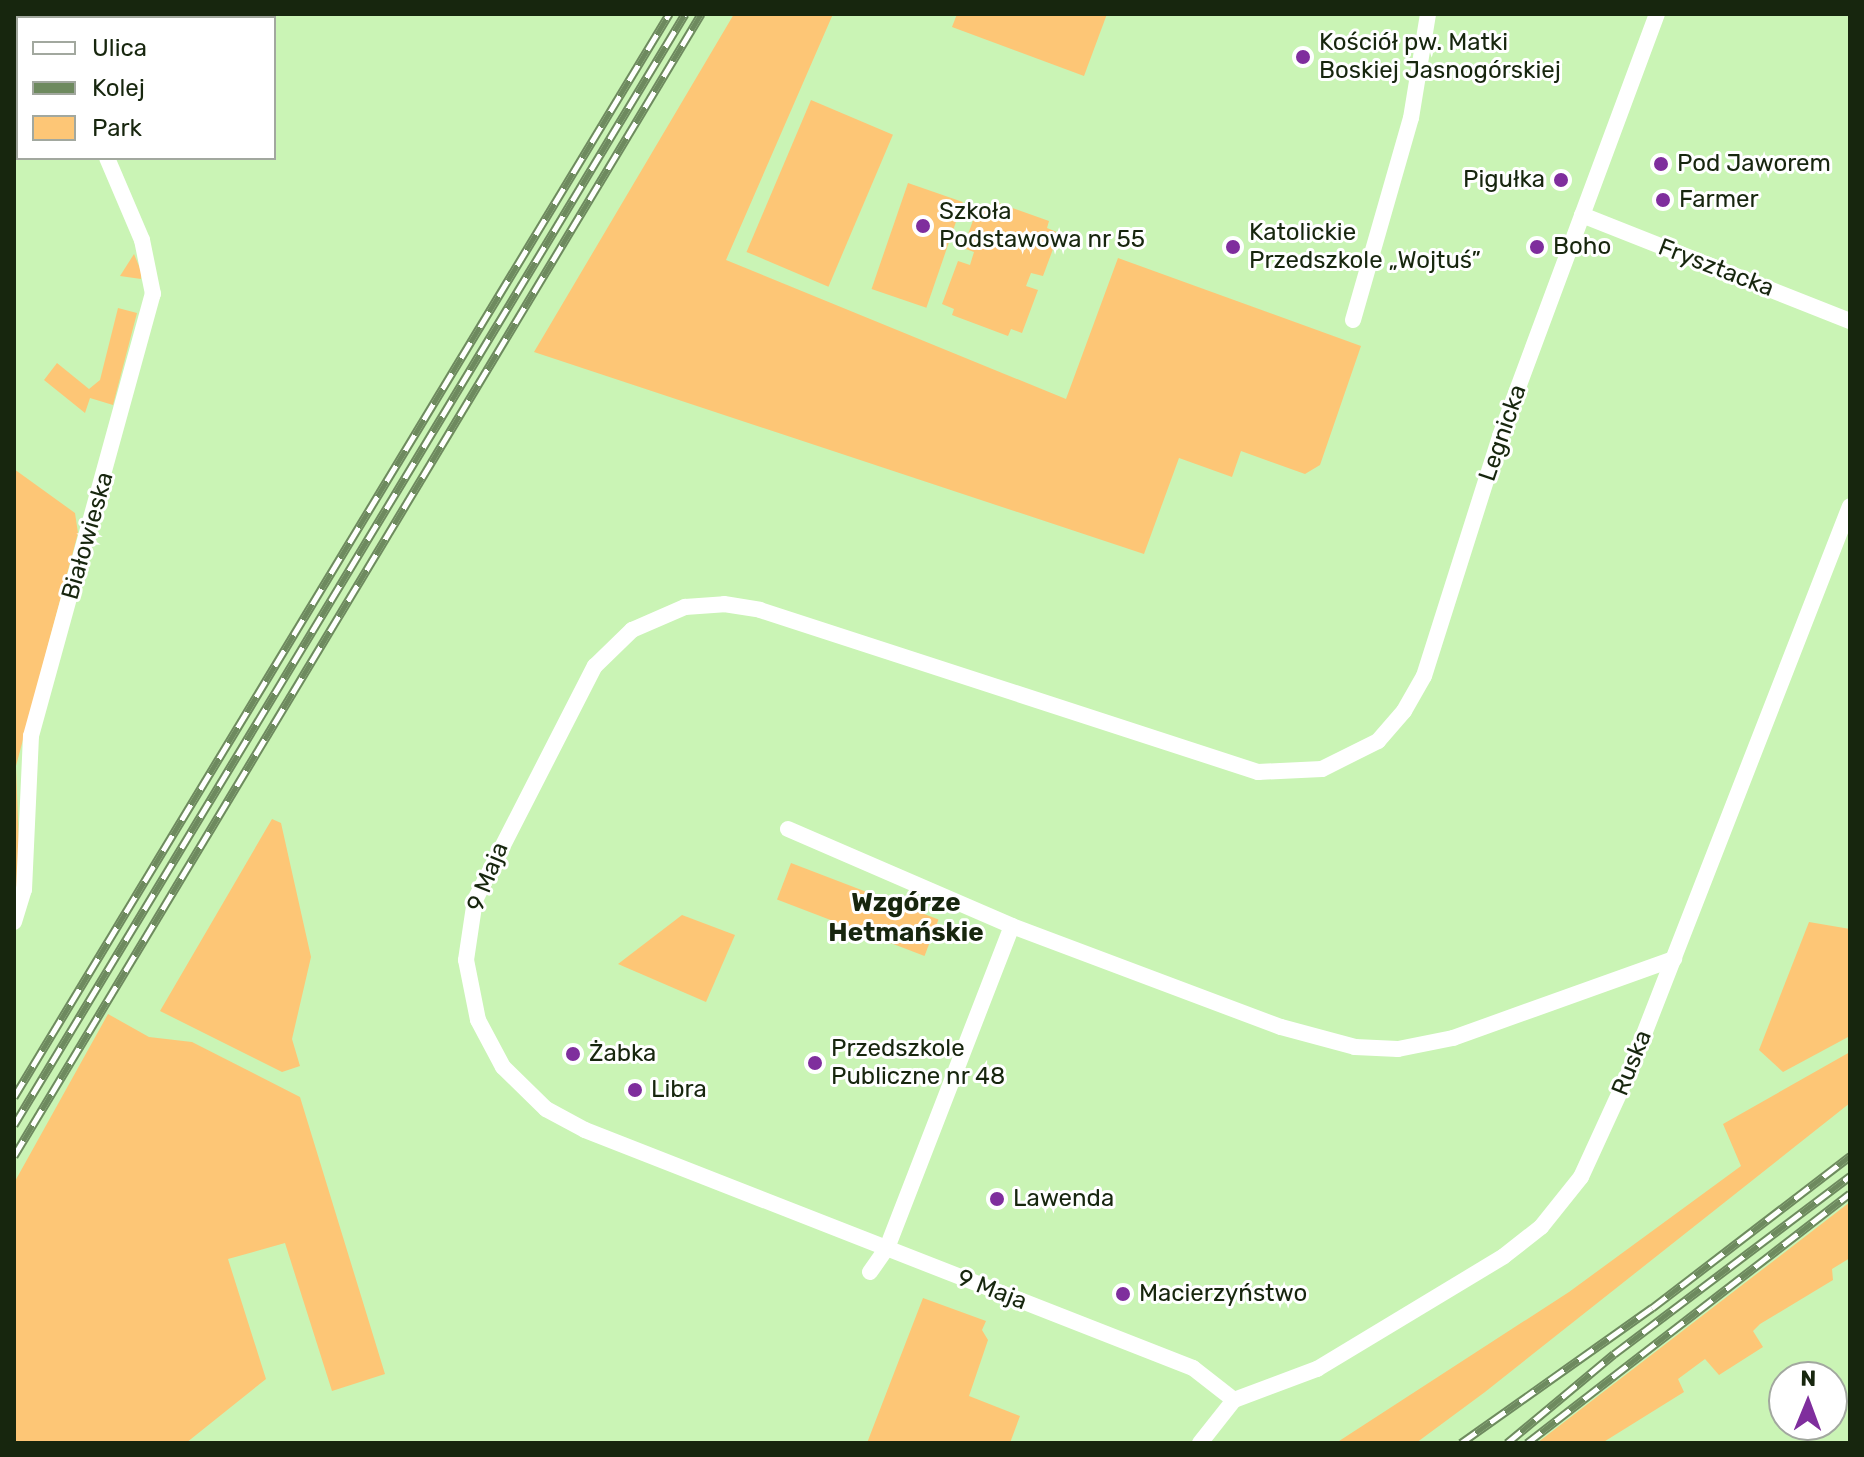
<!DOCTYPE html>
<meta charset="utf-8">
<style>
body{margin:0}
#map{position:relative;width:1864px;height:1457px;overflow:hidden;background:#caf4b5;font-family:Rubik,sans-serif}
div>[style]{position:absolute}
.green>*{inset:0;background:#fdc676;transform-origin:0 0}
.street>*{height:16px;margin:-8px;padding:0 8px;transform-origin:8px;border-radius:8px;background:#fff}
.rail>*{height:9px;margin-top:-4.5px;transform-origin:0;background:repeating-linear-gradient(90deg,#fff 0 18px,#6e8a5f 0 36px);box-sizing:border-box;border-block:2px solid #6e8a5f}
.dots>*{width:22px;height:22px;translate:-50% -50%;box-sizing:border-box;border:4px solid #fff;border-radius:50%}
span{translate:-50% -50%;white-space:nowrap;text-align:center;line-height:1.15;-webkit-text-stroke:6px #fff;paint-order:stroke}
.poi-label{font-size:24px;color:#17260e}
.left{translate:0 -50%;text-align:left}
.right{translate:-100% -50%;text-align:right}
.street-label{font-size:24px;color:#17260e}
.neighbourhood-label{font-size:26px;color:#17260e;font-weight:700}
.frame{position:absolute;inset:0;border:16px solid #17260e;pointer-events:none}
.legend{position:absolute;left:16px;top:16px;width:260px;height:144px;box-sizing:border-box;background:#fff;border:2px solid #a2a89f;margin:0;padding:10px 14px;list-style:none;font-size:24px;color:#17260e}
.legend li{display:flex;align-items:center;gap:16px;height:40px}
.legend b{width:40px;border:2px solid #a2a89f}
.north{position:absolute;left:1768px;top:1361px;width:80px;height:80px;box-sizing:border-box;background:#fff;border:2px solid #a2a89f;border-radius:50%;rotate:1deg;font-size:22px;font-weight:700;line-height:32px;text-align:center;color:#17260e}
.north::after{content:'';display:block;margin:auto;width:28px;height:36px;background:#7f2e9d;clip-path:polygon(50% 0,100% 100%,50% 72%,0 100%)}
</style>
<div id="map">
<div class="green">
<div style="clip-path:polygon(734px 14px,833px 14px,726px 260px,1066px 399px,1118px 258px,1361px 346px,1320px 465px,1305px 474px,1241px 451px,1232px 477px,1179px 458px,1144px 554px,534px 352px)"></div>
<div style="clip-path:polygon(957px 14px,1107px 14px,1084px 76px,952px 27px)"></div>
<div style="left:18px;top:19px;width:109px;height:4px;rotate:90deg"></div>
<div style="left:811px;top:100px;width:89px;height:165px;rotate:23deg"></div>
<div style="left:908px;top:183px;width:58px;height:112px;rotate:19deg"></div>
<div style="clip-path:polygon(993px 201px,1049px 221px,1047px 228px,1059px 233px,1043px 276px,1031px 273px,1026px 286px,1038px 290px,1022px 333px,1011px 329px,1008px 336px,952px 315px,954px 309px,942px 304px,958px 261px,970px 265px,974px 252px,963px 248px,979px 204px,990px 208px)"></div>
<div style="clip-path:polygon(134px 254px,141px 271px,141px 279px,120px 276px)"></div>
<div style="clip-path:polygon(118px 308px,137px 313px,113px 405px,90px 398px,85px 413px,44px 380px,57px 363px,89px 389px,100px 380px)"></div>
<div style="clip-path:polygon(14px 469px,75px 513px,78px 533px,16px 766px,20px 875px,14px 900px)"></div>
<div style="clip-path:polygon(272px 819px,281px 823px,311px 957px,292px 1039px,300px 1066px,282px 1072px,160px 1011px)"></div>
<div style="left:791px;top:863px;width:158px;height:39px;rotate:21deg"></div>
<div style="clip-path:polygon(682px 915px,735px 935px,706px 1002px,618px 964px)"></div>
<div style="clip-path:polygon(1809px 922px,1850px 929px,1850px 1036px,1783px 1072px,1759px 1050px)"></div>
<div style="clip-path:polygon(108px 1014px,149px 1037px,192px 1042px,300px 1097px,385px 1374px,332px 1391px,285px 1243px,228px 1259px,266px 1379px,186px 1443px,14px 1443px,14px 1183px)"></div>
<div style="clip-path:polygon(1850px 1052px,1850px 1103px,1485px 1392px,1416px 1443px,1336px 1443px,1569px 1292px,1741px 1166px,1723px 1124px)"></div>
<div style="clip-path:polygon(1850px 1202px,1850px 1258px,1832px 1269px,1833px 1280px,1760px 1324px,1753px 1331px,1763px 1347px,1719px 1375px,1705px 1359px,1678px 1379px,1684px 1392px,1602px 1443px,1537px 1443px)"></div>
<div style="clip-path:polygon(923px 1298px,986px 1321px,982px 1330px,988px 1340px,969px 1396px,1020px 1416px,1010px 1443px,867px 1443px)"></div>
</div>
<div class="street">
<div style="left:36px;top:14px;width:4px;rotate:63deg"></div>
<div style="left:1582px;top:215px;width:288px;rotate:21.6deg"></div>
<div style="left:1353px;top:320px;width:210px;rotate:-74deg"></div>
<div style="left:1411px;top:118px;width:105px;rotate:-80.7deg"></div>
<div style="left:788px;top:829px;width:244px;rotate:23.4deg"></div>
<div style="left:1012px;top:926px;width:287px;rotate:20.6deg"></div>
<div style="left:1281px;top:1027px;width:77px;rotate:15.1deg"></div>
<div style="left:1355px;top:1047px;width:43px;rotate:2.7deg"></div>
<div style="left:1398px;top:1049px;width:56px;rotate:-11.3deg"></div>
<div style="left:1453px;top:1038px;width:235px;rotate:-19.7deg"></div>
<div style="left:14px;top:922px;width:34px;rotate:-73deg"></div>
<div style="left:24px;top:890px;width:154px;rotate:-87.4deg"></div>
<div style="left:31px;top:736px;width:459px;rotate:-74.6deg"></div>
<div style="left:153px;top:294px;width:55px;rotate:-101.5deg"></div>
<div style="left:142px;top:240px;width:89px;rotate:-113.1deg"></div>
<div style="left:870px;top:1272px;width:29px;rotate:-55deg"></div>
<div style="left:887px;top:1248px;width:345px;rotate:-68.8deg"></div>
<div style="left:1234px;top:1400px;width:52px;rotate:-142deg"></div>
<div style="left:1193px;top:1368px;width:653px;rotate:-158.62deg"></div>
<div style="left:585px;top:1130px;width:44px;rotate:-151.7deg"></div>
<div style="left:546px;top:1109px;width:60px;rotate:-135.7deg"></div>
<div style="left:503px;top:1067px;width:53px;rotate:-118deg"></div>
<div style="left:478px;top:1020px;width:61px;rotate:-101.3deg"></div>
<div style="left:466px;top:960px;width:61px;rotate:-81.5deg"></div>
<div style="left:475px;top:900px;width:263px;rotate:-62.9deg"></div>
<div style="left:595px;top:666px;width:52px;rotate:-44.2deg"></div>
<div style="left:632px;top:630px;width:58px;rotate:-23.5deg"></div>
<div style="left:685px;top:607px;width:39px;rotate:-4deg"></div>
<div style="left:724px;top:604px;width:36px;rotate:9deg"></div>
<div style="left:760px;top:610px;width:524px;rotate:18.02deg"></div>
<div style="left:1258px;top:772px;width:64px;rotate:-2.7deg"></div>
<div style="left:1322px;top:769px;width:63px;rotate:-26.6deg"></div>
<div style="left:1378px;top:741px;width:40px;rotate:-49deg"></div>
<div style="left:1404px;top:711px;width:40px;rotate:-60.3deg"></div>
<div style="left:1424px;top:676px;width:252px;rotate:-72.4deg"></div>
<div style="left:1500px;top:436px;width:450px;rotate:-69.6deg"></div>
<div style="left:1200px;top:1443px;width:55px;rotate:-51.7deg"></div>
<div style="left:1234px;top:1400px;width:89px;rotate:-20.5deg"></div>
<div style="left:1317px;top:1369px;width:218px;rotate:-31.1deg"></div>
<div style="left:1504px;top:1256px;width:47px;rotate:-38.1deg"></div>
<div style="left:1541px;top:1227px;width:64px;rotate:-51.3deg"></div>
<div style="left:1581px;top:1177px;width:118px;rotate:-65.4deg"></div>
<div style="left:1630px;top:1070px;width:605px;rotate:-68.69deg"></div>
</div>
<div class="rail">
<div style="left:14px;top:1097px;width:1266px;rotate:-58.83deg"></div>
<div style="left:14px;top:1125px;width:1298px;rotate:-58.87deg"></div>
<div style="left:14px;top:1156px;width:1333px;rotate:-58.97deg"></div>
<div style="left:1461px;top:1443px;width:234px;rotate:-35.3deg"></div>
<div style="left:1652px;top:1308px;width:250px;rotate:-37.5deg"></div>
<div style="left:1507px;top:1443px;width:139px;rotate:-39.8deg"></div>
<div style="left:1614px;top:1354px;width:296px;rotate:-37deg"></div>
<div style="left:1527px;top:1443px;width:408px;rotate:-37.7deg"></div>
</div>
<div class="dots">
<div style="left:1303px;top:57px;background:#7f2e9d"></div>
<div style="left:1661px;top:164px;background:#7f2e9d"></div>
<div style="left:1561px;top:180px;background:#7f2e9d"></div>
<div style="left:1663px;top:200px;background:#7f2e9d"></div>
<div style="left:923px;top:226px;background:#7f2e9d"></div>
<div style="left:1233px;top:247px;background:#7f2e9d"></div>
<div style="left:1537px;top:247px;background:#7f2e9d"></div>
<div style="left:573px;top:1054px;background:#7f2e9d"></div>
<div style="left:815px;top:1063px;background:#7f2e9d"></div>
<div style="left:635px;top:1090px;background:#7f2e9d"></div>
<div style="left:997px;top:1199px;background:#7f2e9d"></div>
<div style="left:1123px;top:1294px;background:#7f2e9d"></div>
</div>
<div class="poi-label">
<span class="left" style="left:1319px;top:57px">Kościół pw. Matki<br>Boskiej Jasnogórskiej</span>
<span class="left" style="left:1677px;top:164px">Pod Jaworem</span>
<span class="right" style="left:1545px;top:180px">Pigułka</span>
<span class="left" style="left:1679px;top:200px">Farmer</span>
<span class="left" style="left:939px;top:226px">Szkoła<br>Podstawowa nr 55</span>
<span class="left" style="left:1249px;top:247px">Katolickie<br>Przedszkole „Wojtuś”</span>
<span class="left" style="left:1553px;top:247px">Boho</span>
<span class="left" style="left:831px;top:1063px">Przedszkole<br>Publiczne nr 48</span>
<span class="left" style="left:589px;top:1054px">Żabka</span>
<span class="left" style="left:651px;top:1090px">Libra</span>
<span class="left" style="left:1013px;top:1199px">Lawenda</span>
<span class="left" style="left:1139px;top:1294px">Macierzyństwo</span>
</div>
<div class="street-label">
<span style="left:1716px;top:268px;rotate:21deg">Frysztacka</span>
<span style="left:1503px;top:433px;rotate:-71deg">Legnicka</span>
<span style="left:88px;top:536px;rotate:-74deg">Białowieska</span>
<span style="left:488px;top:877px;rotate:-68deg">9 Maja</span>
<span style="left:1632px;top:1063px;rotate:-68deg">Ruska</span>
<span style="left:992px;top:1290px;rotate:21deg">9 Maja</span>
</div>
<div class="neighbourhood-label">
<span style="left:906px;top:918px">Wzgórze<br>Hetmańskie</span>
</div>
<div class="frame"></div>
<ul class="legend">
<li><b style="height:10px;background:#fff"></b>Ulica</li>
<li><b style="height:10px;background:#6e8a5f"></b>Kolej</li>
<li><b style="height:22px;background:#fdc676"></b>Park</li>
</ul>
<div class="north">N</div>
</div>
